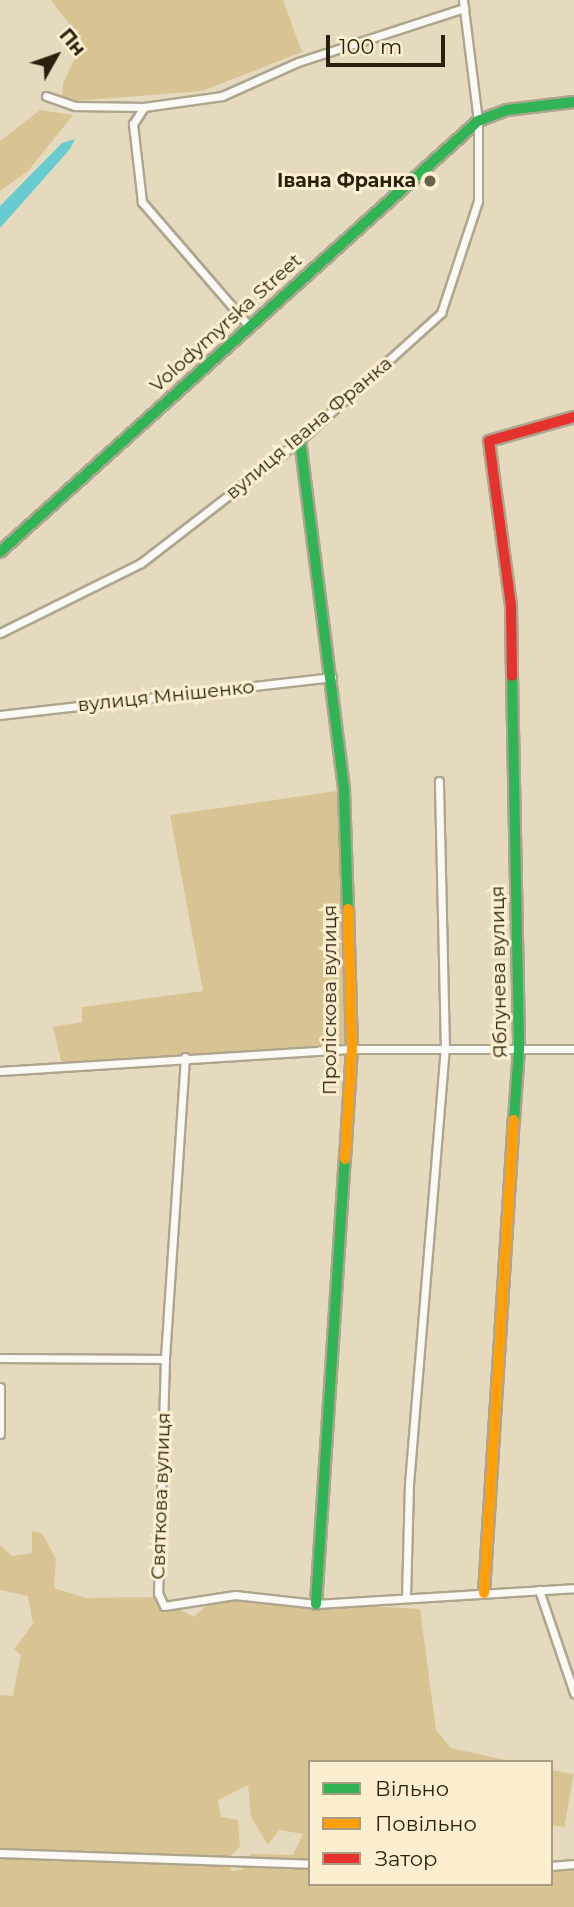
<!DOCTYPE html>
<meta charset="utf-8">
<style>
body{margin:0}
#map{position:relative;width:574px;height:1907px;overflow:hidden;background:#e5dabe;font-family:Montserrat,sans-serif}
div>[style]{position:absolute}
.green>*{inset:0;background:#d8c492;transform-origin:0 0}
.water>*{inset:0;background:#68cbd0}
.roads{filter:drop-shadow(2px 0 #aea58f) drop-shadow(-2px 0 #aea58f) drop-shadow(0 2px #aea58f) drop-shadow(0 -2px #aea58f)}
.street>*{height:7px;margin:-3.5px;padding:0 3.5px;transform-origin:3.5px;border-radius:3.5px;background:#fbf9f5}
.fast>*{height:10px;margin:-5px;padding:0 5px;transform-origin:5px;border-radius:5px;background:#30b455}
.slow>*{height:10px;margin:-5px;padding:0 5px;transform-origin:5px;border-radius:5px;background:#ff9f0a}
.jam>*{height:10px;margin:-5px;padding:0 5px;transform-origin:5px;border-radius:5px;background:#e5322d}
.dots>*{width:19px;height:19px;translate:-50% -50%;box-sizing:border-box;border:4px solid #fcefd0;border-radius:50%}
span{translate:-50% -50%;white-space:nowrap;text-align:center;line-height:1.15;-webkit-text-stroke:6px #fcefd0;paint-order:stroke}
.poi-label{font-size:19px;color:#29210d;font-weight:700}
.right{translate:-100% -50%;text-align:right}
.street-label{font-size:19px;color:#29210d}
.legend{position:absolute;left:308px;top:1760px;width:245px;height:126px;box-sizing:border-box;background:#fcefd0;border:2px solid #a89d82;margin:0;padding:9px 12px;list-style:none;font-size:21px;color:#29210d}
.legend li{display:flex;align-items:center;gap:14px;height:35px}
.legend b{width:35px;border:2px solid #a89d82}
.north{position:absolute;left:21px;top:21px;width:70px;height:70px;-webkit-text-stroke:5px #fcefd0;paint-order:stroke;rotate:50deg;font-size:19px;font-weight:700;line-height:28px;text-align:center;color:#29210d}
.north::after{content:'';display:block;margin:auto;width:24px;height:32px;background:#29210d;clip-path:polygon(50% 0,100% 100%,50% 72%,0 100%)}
.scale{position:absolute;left:326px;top:35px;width:119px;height:32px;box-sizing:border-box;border:4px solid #29210d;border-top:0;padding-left:9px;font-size:21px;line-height:24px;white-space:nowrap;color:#29210d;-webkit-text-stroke:5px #fcefd0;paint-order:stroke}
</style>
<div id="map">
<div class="green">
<div style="clip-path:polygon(51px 0,283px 0,302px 52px,202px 91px,75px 101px,62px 96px,63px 83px,83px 42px)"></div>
<div style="clip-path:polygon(40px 110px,73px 115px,28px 171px,0 191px,0 141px)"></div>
<div style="clip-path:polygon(344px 790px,352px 1049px,62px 1065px,53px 1027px,82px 1022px,82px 1007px,203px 991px,170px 815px)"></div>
<div style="clip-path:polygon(evenodd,32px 1531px,42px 1533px,56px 1559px,54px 1588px,85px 1598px,156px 1597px,194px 1617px,215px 1597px,420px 1609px,436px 1730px,451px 1748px,515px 1762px,310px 1762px,310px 1884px,551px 1884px,551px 1866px,574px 1868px,574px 1907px,0 1907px,0 1695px,13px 1696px,21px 1655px,14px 1649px,33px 1624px,28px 1596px,0 1590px,0 1545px,12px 1556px,32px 1553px,32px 1531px,248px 1785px,251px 1817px,268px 1845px,279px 1830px,303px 1834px,293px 1855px,251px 1854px,242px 1870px,231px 1871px,229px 1857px,240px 1847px,238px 1820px,221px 1817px,218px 1800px,248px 1785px)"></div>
<div style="left:551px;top:1770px;width:23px;height:54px;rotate:10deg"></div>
</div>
<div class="water">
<div style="clip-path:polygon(75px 139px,70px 149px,0 228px,0 206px,62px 143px)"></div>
</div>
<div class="roads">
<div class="street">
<div style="left:46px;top:96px;width:31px;rotate:19deg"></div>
<div style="left:75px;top:106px;width:69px;rotate:0.8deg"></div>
<div style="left:249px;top:326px;width:164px;rotate:-130.8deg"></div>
<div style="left:142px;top:202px;width:79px;rotate:-96.6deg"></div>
<div style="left:133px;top:124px;width:20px;rotate:-57deg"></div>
<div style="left:144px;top:107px;width:79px;rotate:-8deg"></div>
<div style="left:222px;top:96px;width:83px;rotate:-24.1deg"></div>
<div style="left:298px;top:62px;width:175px;rotate:-18deg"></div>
<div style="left:0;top:633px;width:157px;rotate:-26.4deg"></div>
<div style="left:141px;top:563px;width:201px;rotate:-37.7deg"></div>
<div style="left:300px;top:440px;width:190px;rotate:-42deg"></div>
<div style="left:441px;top:313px;width:118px;rotate:-71.7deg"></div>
<div style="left:478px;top:201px;width:80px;rotate:-90deg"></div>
<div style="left:478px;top:121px;width:122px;rotate:-97.1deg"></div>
<div style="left:0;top:715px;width:334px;rotate:-6.5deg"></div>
<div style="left:185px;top:1057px;width:303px;rotate:93.8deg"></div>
<div style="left:165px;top:1359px;width:234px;rotate:91.7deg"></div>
<div style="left:158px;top:1593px;width:14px;rotate:65deg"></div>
<div style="left:164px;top:1606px;width:72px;rotate:-8.8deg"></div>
<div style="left:235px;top:1595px;width:81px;rotate:6.3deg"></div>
<div style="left:316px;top:1604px;width:258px;rotate:-3.5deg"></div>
<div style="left:0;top:1071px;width:353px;rotate:-3.6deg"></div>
<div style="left:352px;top:1049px;width:222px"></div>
<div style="left:0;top:1358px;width:165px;rotate:0.3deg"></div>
<div style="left:0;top:1387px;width:47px;rotate:90deg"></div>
<div style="left:539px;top:1590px;width:109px;rotate:71.2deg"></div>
<div style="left:406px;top:1598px;width:114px;rotate:-88.5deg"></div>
<div style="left:409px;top:1484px;width:436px;rotate:-85.3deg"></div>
<div style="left:445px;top:1049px;width:268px;rotate:-91.3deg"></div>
<div style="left:0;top:1853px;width:310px;rotate:2deg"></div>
<div style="left:551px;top:1866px;width:23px;rotate:-5deg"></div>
</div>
<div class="fast">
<div style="left:300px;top:440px;width:353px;rotate:82.8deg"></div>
<div style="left:344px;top:790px;width:119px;rotate:88.1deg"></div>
<div style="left:0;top:552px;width:644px;rotate:-42.04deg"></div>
<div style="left:478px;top:121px;width:31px;rotate:-21deg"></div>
<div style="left:507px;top:110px;width:67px;rotate:-6.8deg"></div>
<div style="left:512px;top:676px;width:373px;rotate:88.9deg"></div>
<div style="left:519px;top:1049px;width:71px;rotate:94deg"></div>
<div style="left:316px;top:1604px;width:446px;rotate:-86.3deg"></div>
</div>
<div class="slow">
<div style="left:345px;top:1159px;width:110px;rotate:-86.4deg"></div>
<div style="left:352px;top:1049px;width:140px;rotate:-91.6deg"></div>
<div style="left:484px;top:1593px;width:474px;rotate:-86.4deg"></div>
</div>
<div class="jam">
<div style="left:512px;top:676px;width:70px;rotate:-90.8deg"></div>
<div style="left:511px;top:606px;width:166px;rotate:-97.6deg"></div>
<div style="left:489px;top:441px;width:88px;rotate:-15.8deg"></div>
</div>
</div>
<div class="dots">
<div style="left:430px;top:181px;background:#6b624b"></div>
</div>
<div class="poi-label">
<span class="right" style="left:416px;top:181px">Івана Франка</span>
</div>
<div class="street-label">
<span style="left:226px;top:323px;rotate:-42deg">Volodymyrska Street</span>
<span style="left:309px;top:428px;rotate:-40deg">вулиця Івана Франка</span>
<span style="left:166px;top:696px;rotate:-6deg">вулиця Мнішенко</span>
<span style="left:499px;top:972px;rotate:-91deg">Яблунева вулиця</span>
<span style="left:330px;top:1000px;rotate:-90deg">Проліскова вулиця</span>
<span style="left:161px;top:1496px;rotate:-88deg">Святкова вулиця</span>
</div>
<ul class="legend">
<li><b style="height:9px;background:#30b455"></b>Вільно</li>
<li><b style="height:9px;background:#ff9f0a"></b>Повільно</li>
<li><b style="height:9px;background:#e5322d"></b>Затор</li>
</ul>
<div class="north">Пн</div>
<div class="scale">100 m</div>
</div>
